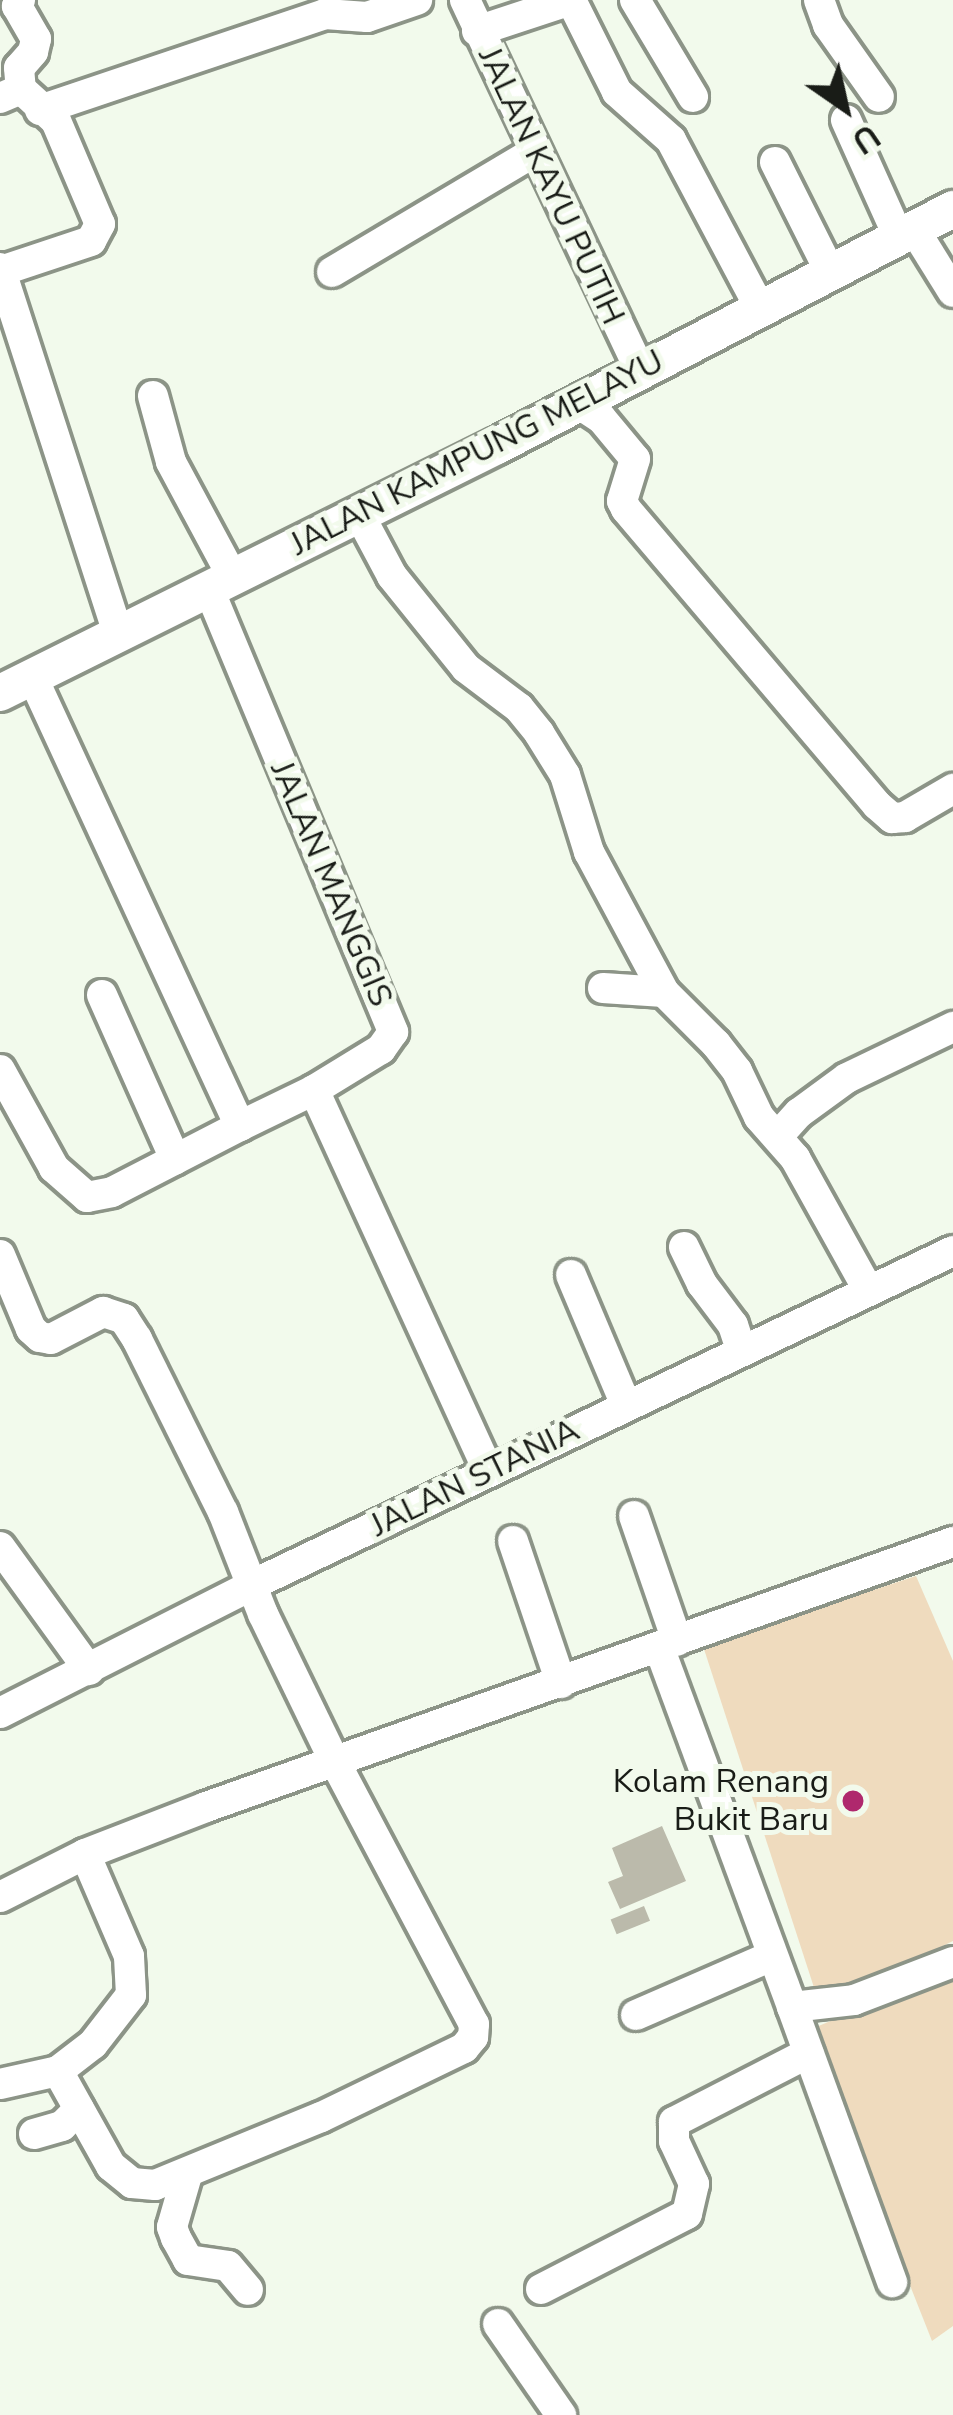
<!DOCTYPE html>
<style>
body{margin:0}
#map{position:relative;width:953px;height:2415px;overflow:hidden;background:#f2faec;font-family:"Nunito Sans",sans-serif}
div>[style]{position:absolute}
.green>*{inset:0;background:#efdbbe}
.building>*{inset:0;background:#bbbaab;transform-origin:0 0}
.roads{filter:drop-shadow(3px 0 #8c9487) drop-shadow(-3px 0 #8c9487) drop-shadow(0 3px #8c9487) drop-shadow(0 -3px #8c9487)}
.minor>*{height:30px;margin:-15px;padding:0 15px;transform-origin:15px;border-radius:15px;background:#fff}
.major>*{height:36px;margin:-18px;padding:0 18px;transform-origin:18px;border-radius:18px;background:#fff}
.dots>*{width:33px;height:33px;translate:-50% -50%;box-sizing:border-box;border:6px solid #f2faec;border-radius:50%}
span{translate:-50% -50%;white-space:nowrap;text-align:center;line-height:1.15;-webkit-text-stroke:10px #f2faec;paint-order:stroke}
.street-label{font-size:33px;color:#191c17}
.poi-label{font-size:33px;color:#191c17}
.right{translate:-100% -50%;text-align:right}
.north{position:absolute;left:785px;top:48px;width:120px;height:120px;-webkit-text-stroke:9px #f2faec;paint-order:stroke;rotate:146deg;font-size:33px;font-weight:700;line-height:48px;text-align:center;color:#191c17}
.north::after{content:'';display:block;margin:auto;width:42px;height:54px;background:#191c17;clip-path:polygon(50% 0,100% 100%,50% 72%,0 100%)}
</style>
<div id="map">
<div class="green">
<div style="clip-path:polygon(916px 1576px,953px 1661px,953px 1941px,820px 2006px,703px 1646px)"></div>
<div style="clip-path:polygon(953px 1970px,953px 2326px,932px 2341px,809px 2030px)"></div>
</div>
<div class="building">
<div style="clip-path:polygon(662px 1826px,686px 1881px,620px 1909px,608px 1882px,623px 1876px,612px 1848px)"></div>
<div style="left:644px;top:1906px;width:16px;height:36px;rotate:68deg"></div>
</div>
<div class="roads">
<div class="minor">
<div style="left:20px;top:0;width:7px;rotate:117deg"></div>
<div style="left:17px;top:6px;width:38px;rotate:60deg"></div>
<div style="left:36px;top:39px;width:13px;rotate:103deg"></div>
<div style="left:33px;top:52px;width:21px;rotate:131deg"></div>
<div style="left:19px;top:68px;width:21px;rotate:85deg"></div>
<div style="left:465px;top:0;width:410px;rotate:64.7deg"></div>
<div style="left:571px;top:0;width:103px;rotate:63.4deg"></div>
<div style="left:617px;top:92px;width:72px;rotate:41.6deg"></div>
<div style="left:671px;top:140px;width:192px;rotate:62.1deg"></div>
<div style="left:635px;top:0;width:113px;rotate:59.1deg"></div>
<div style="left:819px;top:0;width:27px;rotate:70deg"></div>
<div style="left:828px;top:25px;width:88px;rotate:54.7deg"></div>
<div style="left:477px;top:31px;width:99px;rotate:-18.3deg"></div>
<div style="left:0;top:98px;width:23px;rotate:-23deg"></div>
<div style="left:21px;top:89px;width:47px;rotate:42.4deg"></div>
<div style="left:56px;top:121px;width:112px;rotate:66.9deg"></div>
<div style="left:100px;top:224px;width:19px;rotate:118deg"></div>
<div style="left:91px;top:241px;width:95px;rotate:161.6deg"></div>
<div style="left:40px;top:110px;width:301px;rotate:-18.6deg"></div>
<div style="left:325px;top:14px;width:42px;rotate:4.1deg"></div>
<div style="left:367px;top:17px;width:53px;rotate:-18.8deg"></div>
<div style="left:846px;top:120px;width:129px;rotate:65.8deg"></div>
<div style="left:775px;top:162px;width:125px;rotate:63.4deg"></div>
<div style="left:914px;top:229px;width:74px;rotate:58.2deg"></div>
<div style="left:0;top:268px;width:384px;rotate:72.1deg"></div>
<div style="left:332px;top:272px;width:235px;rotate:-30.7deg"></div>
<div style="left:153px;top:396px;width:68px;rotate:74.7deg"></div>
<div style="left:171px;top:462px;width:129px;rotate:61.8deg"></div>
<div style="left:576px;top:402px;width:30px;rotate:33deg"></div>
<div style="left:601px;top:418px;width:53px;rotate:50.3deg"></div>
<div style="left:635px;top:459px;width:44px;rotate:107.2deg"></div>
<div style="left:622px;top:501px;width:9px;rotate:63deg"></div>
<div style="left:626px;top:509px;width:388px;rotate:49.7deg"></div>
<div style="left:877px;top:805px;width:20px;rotate:41deg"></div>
<div style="left:892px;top:818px;width:13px;rotate:-4deg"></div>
<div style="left:905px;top:817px;width:56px;rotate:-30.3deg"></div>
<div style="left:359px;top:514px;width:70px;rotate:62deg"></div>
<div style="left:392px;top:576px;width:118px;rotate:51.2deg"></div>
<div style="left:466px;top:668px;width:66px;rotate:37deg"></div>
<div style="left:519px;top:708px;width:32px;rotate:51deg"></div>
<div style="left:539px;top:733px;width:49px;rotate:58.2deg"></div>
<div style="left:565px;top:775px;width:81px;rotate:72.7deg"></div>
<div style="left:589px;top:852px;width:159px;rotate:61.8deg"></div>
<div style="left:208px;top:587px;width:482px;rotate:67.4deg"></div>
<div style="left:393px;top:1032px;width:21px;rotate:125deg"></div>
<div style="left:381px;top:1049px;width:79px;rotate:148.5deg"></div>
<div style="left:314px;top:1090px;width:420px;rotate:65.4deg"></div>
<div style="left:32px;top:676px;width:496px;rotate:65.2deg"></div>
<div style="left:240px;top:1126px;width:82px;rotate:-25.9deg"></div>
<div style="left:603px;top:988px;width:61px;rotate:3.8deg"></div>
<div style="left:664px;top:992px;width:74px;rotate:45deg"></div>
<div style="left:716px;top:1044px;width:34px;rotate:52deg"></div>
<div style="left:737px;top:1071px;width:51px;rotate:64.4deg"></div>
<div style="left:759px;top:1117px;width:55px;rotate:48.7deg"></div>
<div style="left:795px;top:1158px;width:149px;rotate:61deg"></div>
<div style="left:102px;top:995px;width:180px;rotate:66deg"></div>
<div style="left:0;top:1070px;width:112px;rotate:61.1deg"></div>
<div style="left:54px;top:1168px;width:44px;rotate:41.3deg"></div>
<div style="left:87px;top:1197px;width:25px;rotate:-11deg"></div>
<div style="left:112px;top:1192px;width:144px;rotate:-27.3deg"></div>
<div style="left:778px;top:1136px;width:31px;rotate:-48deg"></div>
<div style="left:799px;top:1113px;width:59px;rotate:-36.1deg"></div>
<div style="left:847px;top:1078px;width:118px;rotate:-25.7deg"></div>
<div style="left:684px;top:1247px;width:41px;rotate:64.1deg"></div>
<div style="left:702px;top:1284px;width:51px;rotate:52.9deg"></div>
<div style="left:733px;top:1325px;width:26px;rotate:72deg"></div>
<div style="left:0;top:1255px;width:80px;rotate:67.3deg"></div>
<div style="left:31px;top:1329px;width:12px;rotate:42deg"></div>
<div style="left:40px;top:1337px;width:11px;rotate:10deg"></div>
<div style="left:51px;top:1339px;width:59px;rotate:-27.4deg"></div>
<div style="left:103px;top:1312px;width:22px;rotate:18deg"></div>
<div style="left:124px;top:1319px;width:24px;rotate:57deg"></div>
<div style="left:137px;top:1339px;width:193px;rotate:63.6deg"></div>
<div style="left:223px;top:1512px;width:110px;rotate:68.6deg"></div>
<div style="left:263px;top:1614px;width:162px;rotate:64.1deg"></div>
<div style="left:334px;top:1760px;width:299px;rotate:62.1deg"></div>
<div style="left:474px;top:2024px;width:13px;rotate:94deg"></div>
<div style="left:473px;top:2037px;width:14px;rotate:129deg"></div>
<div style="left:464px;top:2048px;width:159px;rotate:154.2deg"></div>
<div style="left:321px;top:2117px;width:179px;rotate:157.7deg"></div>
<div style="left:155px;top:2185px;width:23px;rotate:-175deg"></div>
<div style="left:132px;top:2183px;width:27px;rotate:-141deg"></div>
<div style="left:111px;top:2166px;width:109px;rotate:-119.2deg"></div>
<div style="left:571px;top:1275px;width:141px;rotate:67.1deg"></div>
<div style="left:634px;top:1516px;width:132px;rotate:71deg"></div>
<div style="left:513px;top:1541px;width:150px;rotate:71.3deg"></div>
<div style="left:0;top:1547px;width:152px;rotate:54.1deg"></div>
<div style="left:659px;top:1647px;width:384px;rotate:69.7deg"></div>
<div style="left:792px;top:2007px;width:62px;rotate:-6.4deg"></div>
<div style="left:854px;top:2000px;width:106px;rotate:-21deg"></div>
<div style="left:0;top:1713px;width:285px;rotate:-26.9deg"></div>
<div style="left:254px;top:1584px;width:774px;rotate:-25.47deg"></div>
<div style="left:0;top:1897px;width:95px;rotate:-26.8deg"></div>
<div style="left:85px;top:1854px;width:130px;rotate:-21.2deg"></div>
<div style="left:206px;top:1807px;width:793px;rotate:-19.53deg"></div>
<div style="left:792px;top:2007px;width:293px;rotate:70deg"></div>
<div style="left:636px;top:2015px;width:148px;rotate:-23.5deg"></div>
<div style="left:0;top:2084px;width:59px;rotate:-12.6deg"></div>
<div style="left:58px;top:2071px;width:44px;rotate:-37.6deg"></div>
<div style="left:93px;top:2044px;width:62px;rotate:-52.2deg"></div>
<div style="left:131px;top:1995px;width:39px;rotate:-93deg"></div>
<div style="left:129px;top:1956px;width:111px;rotate:-113.3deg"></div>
<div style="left:34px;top:2134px;width:29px;rotate:-16deg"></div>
<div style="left:62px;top:2126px;width:24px;rotate:-45deg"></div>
<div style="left:187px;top:2175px;width:54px;rotate:106.1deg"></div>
<div style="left:172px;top:2227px;width:12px;rotate:70deg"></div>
<div style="left:176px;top:2238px;width:25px;rotate:61deg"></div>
<div style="left:188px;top:2260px;width:40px;rotate:8.5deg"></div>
<div style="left:228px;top:2266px;width:31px;rotate:50deg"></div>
<div style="left:541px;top:2289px;width:164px;rotate:-27.2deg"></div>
<div style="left:687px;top:2214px;width:31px;rotate:-77deg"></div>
<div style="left:694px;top:2184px;width:47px;rotate:-114.9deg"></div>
<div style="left:674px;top:2141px;width:19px;rotate:-90deg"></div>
<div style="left:674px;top:2122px;width:151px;rotate:-27.2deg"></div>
<div style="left:498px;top:2324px;width:111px;rotate:55.3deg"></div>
</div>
<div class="major">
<div style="left:0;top:693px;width:555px;rotate:-26.43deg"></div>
<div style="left:497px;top:446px;width:514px;rotate:-27.46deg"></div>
</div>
</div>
<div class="dots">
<div style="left:853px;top:1801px;background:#af286d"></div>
</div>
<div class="street-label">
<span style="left:551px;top:186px;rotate:65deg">JALAN KAYU PUTIH</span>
<span style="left:477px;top:453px;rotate:-27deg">JALAN KAMPUNG MELAYU</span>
<span style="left:331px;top:884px;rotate:67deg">JALAN MANGGIS</span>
<span style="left:475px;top:1478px;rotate:-26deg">JALAN STANIA</span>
</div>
<div class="poi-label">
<span class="right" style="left:829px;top:1801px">Kolam Renang<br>Bukit Baru</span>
</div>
<div class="north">U</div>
</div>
